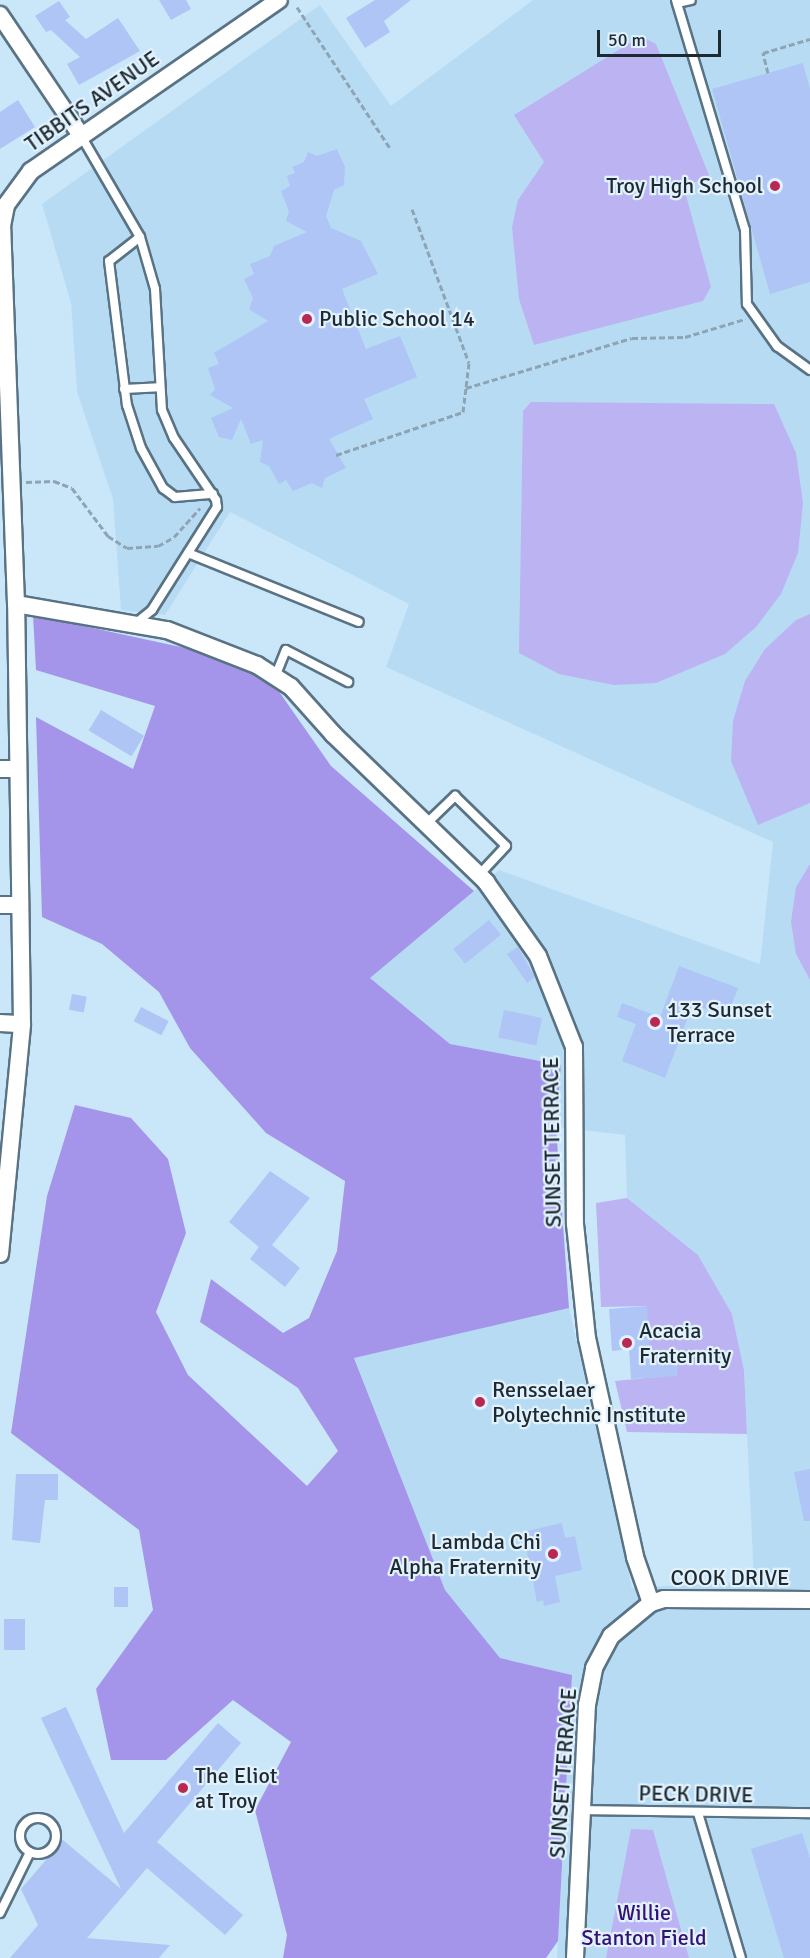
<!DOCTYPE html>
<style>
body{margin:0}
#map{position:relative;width:810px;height:1958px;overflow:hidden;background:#cae7fa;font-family:Signika,sans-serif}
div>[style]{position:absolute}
.built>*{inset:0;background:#b8dbf4}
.green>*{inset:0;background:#bcb3f2}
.forest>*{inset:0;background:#a495ea}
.building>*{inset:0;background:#aec5f5;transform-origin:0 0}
.path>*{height:3px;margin-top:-1.5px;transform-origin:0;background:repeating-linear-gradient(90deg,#8ea4b3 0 6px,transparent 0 9px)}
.roads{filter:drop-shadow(2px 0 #597384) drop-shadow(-2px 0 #597384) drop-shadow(0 2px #597384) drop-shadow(0 -2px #597384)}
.service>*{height:8px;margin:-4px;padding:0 4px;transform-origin:4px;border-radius:4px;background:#fff}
.service>.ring{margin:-4px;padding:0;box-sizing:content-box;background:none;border:8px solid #fff;border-radius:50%}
.minor>*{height:16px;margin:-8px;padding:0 8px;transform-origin:8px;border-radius:8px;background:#fff}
.dots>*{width:16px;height:16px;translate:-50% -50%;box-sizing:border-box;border:3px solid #e1f2fe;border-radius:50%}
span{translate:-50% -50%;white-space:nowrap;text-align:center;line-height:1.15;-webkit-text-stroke:4.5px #e1f2fe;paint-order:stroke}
.street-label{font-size:22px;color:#1e2930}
.poi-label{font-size:22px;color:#1e2930}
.right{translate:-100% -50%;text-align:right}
.left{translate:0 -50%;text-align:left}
.park-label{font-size:22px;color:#351174}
.scale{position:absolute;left:597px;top:30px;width:124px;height:27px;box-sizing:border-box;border:3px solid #1e2930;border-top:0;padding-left:8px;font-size:18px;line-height:21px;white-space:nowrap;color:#1e2930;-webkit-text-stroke:4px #e1f2fe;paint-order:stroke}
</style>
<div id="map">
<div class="built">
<div style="clip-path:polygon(533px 0,810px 0,810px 1958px,557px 1958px,572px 1675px,500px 1658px,445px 1590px,354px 1357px,569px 1308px,632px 1588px,754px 1581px,744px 1370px,732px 1314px,698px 1255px,627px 1198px,625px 1135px,556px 1127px,560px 1065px,450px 1044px,370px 978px,499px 870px,760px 964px,773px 842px,386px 667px,409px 604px,230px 512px,165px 615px,121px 610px,113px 499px,77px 392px,71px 303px,42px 204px,320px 5px,391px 106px)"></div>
</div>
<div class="green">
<div style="clip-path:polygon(641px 36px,656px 44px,709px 175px,684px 188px,711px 287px,703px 301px,534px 345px,519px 299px,512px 227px,518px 200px,544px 162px,514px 115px)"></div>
<div style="clip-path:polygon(531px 402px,774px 404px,796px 453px,803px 503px,798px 553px,781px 594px,756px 627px,725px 654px,656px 683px,614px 685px,559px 674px,519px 653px,523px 411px)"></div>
<div style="clip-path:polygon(810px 614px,810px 803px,758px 825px,731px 761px,733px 721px,745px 681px,765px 649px,796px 620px)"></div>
<div style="clip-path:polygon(810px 864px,810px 980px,796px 954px,791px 922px,796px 887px)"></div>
<div style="clip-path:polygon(627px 1198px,698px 1255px,732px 1314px,744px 1370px,747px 1434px,627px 1432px,615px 1381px,677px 1375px,676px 1354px,635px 1356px,649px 1342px,646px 1306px,601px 1307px,596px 1203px)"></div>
<div style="clip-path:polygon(631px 1829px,653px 1830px,689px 1958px,606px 1958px)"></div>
</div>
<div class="forest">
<div style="clip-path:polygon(33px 615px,199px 651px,273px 683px,331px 766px,474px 891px,370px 978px,450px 1044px,561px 1065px,556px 1127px,569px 1308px,354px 1358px,445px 1590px,500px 1658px,572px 1675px,558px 1941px,546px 1958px,283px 1958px,287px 1935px,255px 1810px,291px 1742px,233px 1700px,166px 1760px,111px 1760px,96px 1689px,153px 1610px,139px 1530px,11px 1433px,47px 1196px,75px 1105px,131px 1118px,168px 1159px,186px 1233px,156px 1312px,188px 1375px,307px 1486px,338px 1451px,298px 1388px,200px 1322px,211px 1279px,283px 1333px,309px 1318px,337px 1251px,345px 1181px,266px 1133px,190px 1048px,159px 992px,102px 944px,42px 917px,36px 717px,133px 769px,155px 706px,36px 670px)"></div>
</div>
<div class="building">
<div style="clip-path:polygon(159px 0,186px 0,191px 9px,171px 20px)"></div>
<div style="clip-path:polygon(375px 0,411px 0,384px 21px,390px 32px,365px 48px,346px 18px)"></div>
<div style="clip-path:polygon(59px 1px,70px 17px,65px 20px,86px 39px,118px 18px,140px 51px,79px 85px,67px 64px,80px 57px,51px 30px,46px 32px,35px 16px)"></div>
<div style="clip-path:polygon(803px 63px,810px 89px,810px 282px,770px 294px,712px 89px)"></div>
<div style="clip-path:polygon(18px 100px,35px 127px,0 149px,0 112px)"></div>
<div style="clip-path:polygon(337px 149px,345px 167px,344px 185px,334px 190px,326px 216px,331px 228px,361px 241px,378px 274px,342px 289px,366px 349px,400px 336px,417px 377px,364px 399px,373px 419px,329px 439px,346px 468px,325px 478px,322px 488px,312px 483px,293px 491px,286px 480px,279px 484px,269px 466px,260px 462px,263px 440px,251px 444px,241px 419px,232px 440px,219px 437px,211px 418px,233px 408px,210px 395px,215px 389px,208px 368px,219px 364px,214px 353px,268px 321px,249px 309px,253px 298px,244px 279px,254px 274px,250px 264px,270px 256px,274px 246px,307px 232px,286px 221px,289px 211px,281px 191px,290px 186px,287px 176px,295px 173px,292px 167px,304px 162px,308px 152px,317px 156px)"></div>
<div style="left:101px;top:710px;width:50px;height:24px;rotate:31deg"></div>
<div style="left:489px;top:920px;width:19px;height:46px;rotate:51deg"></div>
<div style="clip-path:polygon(518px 947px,535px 977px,527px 983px,507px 954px)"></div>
<div style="clip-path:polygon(679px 966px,738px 988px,727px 1017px,693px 1004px,665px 1078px,622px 1061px,636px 1024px,617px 1017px,622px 1003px,660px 1017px)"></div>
<div style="left:72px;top:994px;width:15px;height:16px;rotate:11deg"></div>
<div style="left:141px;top:1007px;width:31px;height:16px;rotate:27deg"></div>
<div style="left:504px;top:1010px;width:39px;height:28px;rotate:12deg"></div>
<div style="clip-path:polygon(270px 1171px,310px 1198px,272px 1245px,300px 1268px,285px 1287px,250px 1259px,259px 1247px,229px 1222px)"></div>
<div style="clip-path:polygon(647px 1306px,650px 1355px,676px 1353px,677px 1376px,631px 1379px,629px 1349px,612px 1351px,609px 1309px)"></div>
<div style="clip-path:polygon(810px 1469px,810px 1521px,804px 1521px,794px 1472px)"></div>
<div style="clip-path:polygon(16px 1474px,58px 1474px,58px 1500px,45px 1500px,40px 1543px,12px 1540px)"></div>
<div style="clip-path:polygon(562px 1523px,565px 1538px,575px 1536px,582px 1570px,555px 1576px,560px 1602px,544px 1606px,543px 1600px,537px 1602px,523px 1532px)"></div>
<div style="left:114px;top:1587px;width:14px;height:20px"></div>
<div style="left:4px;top:1619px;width:21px;height:31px"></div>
<div style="clip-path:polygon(66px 1707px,124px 1833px,218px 1723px,241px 1743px,157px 1842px,243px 1915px,225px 1935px,147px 1868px,87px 1938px,170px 1945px,159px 1958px,10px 1958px,38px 1925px,21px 1889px,63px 1840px,121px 1889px,41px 1718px)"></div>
<div style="clip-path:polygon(802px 1833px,810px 1858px,810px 1958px,784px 1958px,751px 1849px)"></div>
</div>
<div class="path">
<div style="left:297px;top:7px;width:169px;rotate:56.6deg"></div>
<div style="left:768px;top:73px;width:21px;rotate:-104deg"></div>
<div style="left:763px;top:53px;width:49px;rotate:-16.6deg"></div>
<div style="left:412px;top:209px;width:164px;rotate:69.7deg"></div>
<div style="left:469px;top:363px;width:25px;rotate:97deg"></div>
<div style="left:336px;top:455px;width:134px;rotate:-18.7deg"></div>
<div style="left:463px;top:412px;width:24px;rotate:-83deg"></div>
<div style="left:466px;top:388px;width:173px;rotate:-16.8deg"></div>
<div style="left:632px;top:338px;width:53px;rotate:-1.1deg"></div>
<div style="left:685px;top:337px;width:63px;rotate:-16.7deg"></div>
<div style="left:26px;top:482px;width:28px;rotate:-2deg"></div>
<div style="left:54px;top:481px;width:19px;rotate:21deg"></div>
<div style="left:72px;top:488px;width:60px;rotate:53.1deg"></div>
<div style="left:108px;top:536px;width:22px;rotate:32deg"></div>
<div style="left:127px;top:548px;width:31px;rotate:-4deg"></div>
<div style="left:158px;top:546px;width:18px;rotate:-29deg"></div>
<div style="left:174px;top:537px;width:39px;rotate:-48deg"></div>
</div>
<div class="roads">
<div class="service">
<div style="left:676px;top:0;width:240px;rotate:73.3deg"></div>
<div style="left:745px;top:230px;width:74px;rotate:88.5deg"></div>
<div style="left:747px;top:304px;width:52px;rotate:54.5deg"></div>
<div style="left:777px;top:346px;width:41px;rotate:36deg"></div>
<div style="left:677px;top:3px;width:14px;rotate:-12deg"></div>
<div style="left:80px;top:134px;width:119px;rotate:59.8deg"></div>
<div style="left:140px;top:237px;width:54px;rotate:73.9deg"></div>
<div style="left:155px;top:289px;width:121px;rotate:86.7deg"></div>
<div style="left:162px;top:410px;width:30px;rotate:67deg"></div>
<div style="left:174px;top:438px;width:75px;rotate:55.9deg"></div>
<div style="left:216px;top:500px;width:7px;rotate:82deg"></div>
<div style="left:217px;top:507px;width:122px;rotate:122.3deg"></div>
<div style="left:152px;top:610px;width:22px;rotate:141deg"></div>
<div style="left:140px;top:237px;width:39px;rotate:142deg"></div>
<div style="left:109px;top:261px;width:145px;rotate:82.9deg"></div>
<div style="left:127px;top:405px;width:45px;rotate:72deg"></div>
<div style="left:141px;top:448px;width:46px;rotate:61.2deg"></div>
<div style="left:163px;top:488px;width:15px;rotate:37deg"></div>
<div style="left:175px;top:497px;width:38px;rotate:-5deg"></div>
<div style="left:124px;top:389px;width:35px;rotate:-3deg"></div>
<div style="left:188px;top:553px;width:184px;rotate:22deg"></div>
<div style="left:275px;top:677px;width:29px;rotate:-68deg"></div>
<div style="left:286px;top:650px;width:70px;rotate:27.3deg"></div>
<div style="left:425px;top:825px;width:42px;rotate:-44deg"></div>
<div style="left:455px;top:796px;width:71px;rotate:44.4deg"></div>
<div style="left:506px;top:846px;width:40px;rotate:133deg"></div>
<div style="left:581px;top:1810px;width:229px;rotate:0.8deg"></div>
<div style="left:698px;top:1813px;width:151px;rotate:73.5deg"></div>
<div class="ring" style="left:20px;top:1818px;width:28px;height:28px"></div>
<div style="left:0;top:1913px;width:68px;rotate:-63.8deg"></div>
</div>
<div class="minor">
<div style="left:0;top:15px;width:143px;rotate:56.1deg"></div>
<div style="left:16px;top:604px;width:153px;rotate:9.8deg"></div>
<div style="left:167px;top:630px;width:97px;rotate:21.3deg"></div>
<div style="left:257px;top:665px;width:40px;rotate:32.9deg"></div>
<div style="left:291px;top:687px;width:63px;rotate:48.2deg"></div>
<div style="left:333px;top:734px;width:213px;rotate:44deg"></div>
<div style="left:486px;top:882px;width:90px;rotate:54.9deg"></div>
<div style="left:538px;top:956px;width:98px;rotate:68.4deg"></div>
<div style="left:574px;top:1047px;width:177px;rotate:89.7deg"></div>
<div style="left:575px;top:1224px;width:115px;rotate:84deg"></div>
<div style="left:587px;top:1338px;width:224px;rotate:77.6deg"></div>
<div style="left:635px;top:1557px;width:49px;rotate:70.8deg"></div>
<div style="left:0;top:769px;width:18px"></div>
<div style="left:0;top:905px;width:19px"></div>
<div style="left:0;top:1023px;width:22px;rotate:3deg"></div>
<div style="left:0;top:1254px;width:231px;rotate:-84.5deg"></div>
<div style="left:22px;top:1024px;width:420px;rotate:-90.8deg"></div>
<div style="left:16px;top:604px;width:378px;rotate:-92.1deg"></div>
<div style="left:2px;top:226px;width:21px;rotate:-79deg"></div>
<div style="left:6px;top:205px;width:42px;rotate:-53.7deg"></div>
<div style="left:31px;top:171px;width:301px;rotate:-34.6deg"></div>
<div style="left:575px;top:1958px;width:253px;rotate:-87.3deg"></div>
<div style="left:587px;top:1705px;width:38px;rotate:-79deg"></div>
<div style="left:594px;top:1668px;width:36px;rotate:-62deg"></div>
<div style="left:611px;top:1636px;width:52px;rotate:-39.5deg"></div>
<div style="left:651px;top:1603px;width:14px;rotate:-17deg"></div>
<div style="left:664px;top:1599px;width:146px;rotate:0.4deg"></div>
</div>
</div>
<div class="dots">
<div style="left:775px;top:186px;background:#b82851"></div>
<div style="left:307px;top:319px;background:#b82851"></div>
<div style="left:655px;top:1022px;background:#b82851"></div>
<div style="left:627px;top:1343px;background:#b82851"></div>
<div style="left:480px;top:1402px;background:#b82851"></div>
<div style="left:553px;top:1554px;background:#b82851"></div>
<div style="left:183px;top:1788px;background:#b82851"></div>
</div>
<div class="street-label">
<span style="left:92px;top:101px;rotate:-35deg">TIBBITS AVENUE</span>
<span style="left:552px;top:1142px;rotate:-91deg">SUNSET TERRACE</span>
<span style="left:730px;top:1578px">COOK DRIVE</span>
<span style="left:563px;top:1773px;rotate:-86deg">SUNSET TERRACE</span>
<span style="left:696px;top:1794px;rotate:1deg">PECK DRIVE</span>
</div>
<div class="poi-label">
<span class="right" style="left:763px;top:186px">Troy High School</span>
<span class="left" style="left:319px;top:319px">Public School 14</span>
<span class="left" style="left:667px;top:1022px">133 Sunset<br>Terrace</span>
<span class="left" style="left:639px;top:1343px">Acacia<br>Fraternity</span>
<span class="left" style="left:492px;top:1402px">Rensselaer<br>Polytechnic Institute</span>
<span class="right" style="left:541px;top:1554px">Lambda Chi<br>Alpha Fraternity</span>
<span class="left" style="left:195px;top:1788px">The Eliot<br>at Troy</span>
</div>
<div class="park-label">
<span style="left:644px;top:1925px">Willie<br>Stanton Field</span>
</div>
<div class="scale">50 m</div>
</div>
